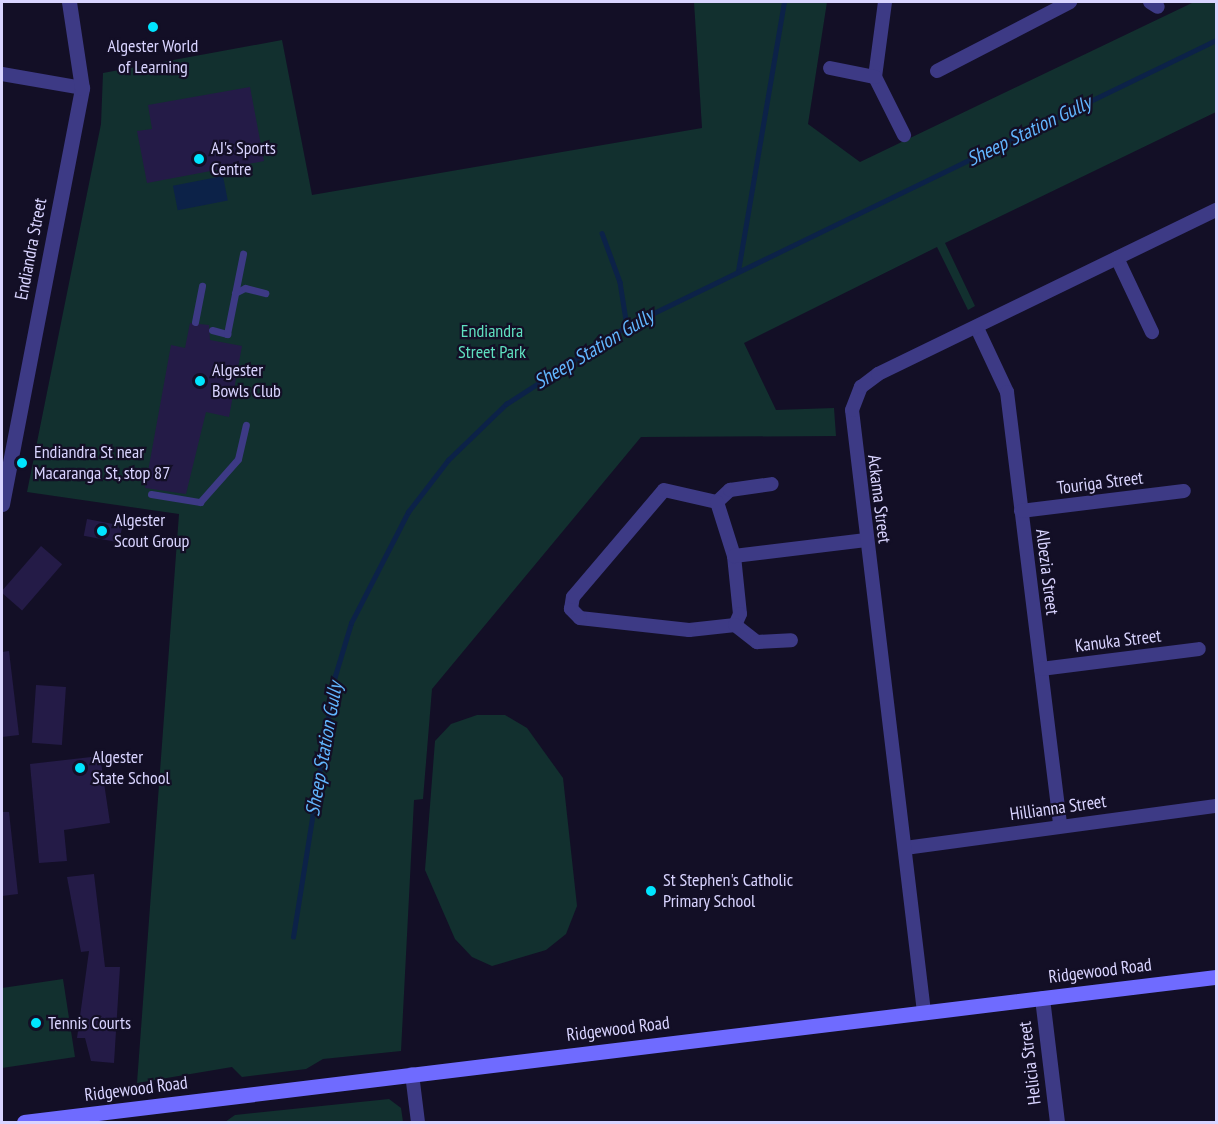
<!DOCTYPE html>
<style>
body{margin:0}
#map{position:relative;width:1218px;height:1124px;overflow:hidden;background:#130f26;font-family:"PT Sans Narrow",sans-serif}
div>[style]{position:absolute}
.green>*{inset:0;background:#12302f}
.water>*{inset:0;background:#0c2248;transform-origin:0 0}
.stream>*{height:4.5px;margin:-2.25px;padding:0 2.25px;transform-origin:2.25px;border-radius:2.25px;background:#0c2248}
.building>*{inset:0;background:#241b47;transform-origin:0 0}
.service>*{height:7px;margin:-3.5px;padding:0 3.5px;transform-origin:3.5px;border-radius:3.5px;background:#3d3a85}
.minor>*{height:14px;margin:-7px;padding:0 7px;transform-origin:7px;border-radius:7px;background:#3d3a85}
.tertiary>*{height:15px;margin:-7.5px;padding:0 7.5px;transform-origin:7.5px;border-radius:7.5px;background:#3d3a85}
.secondary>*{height:15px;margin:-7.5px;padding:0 7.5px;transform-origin:7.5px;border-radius:7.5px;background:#6f6bff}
.dots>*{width:16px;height:16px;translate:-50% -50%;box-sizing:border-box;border:3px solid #130f26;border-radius:50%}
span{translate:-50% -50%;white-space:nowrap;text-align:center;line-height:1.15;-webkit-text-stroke:4.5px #130f26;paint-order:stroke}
.poi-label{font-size:18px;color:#d9d4ff}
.left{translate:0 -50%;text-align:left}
.street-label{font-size:18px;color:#d9d4ff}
.park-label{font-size:18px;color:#5fe0c0}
.water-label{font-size:20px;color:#62b6ff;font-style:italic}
.frame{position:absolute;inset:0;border:3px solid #d9d4ff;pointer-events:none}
</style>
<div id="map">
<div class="green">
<div style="clip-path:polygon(694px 2px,827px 2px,808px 124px,860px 162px,1194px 2px,1216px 2px,1216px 112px,945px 243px,975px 306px,968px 310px,937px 247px,744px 343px,776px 410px,834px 408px,836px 436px,641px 437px,432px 689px,423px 799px,414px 800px,401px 1051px,323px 1059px,306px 1069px,242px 1077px,232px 1067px,137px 1083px,179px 514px,27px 492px,101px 124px,103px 73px,282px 40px,312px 195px,702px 128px)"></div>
<div style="clip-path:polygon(477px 715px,505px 715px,527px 728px,563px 778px,577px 906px,566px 934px,546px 950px,492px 966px,472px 957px,455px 939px,425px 870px,435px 741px,451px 724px)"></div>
<div style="clip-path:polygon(63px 979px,75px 1057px,2px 1068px,2px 988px)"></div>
<div style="clip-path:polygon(389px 1099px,401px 1108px,403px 1122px,225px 1122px,235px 1115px)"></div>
</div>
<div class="water">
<div style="left:223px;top:176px;width:25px;height:51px;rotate:79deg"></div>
</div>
<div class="stream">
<div style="left:602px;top:233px;width:52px;rotate:69.8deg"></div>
<div style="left:620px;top:282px;width:45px;rotate:81deg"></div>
<div style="left:738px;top:271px;width:273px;rotate:-80.3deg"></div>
<div style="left:293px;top:937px;width:264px;rotate:-80.9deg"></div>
<div style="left:335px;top:676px;width:55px;rotate:-73.2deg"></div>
<div style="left:351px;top:623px;width:125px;rotate:-62.8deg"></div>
<div style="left:408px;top:512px;width:66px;rotate:-52.4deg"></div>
<div style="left:448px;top:460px;width:81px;rotate:-44deg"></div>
<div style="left:506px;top:404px;width:144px;rotate:-32.8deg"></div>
<div style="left:627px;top:326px;width:655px;rotate:-25.9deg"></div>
</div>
<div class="building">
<div style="clip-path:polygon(250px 87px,264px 161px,147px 183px,137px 131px,152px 129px,148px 105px)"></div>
<div style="clip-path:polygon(190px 323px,209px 325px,210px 340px,242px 346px,229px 417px,206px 412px,186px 494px,145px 488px,171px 345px,185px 348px)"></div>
<div style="left:87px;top:519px;width:36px;height:17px;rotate:11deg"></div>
<div style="left:41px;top:546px;width:28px;height:61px;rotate:41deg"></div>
<div style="clip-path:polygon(9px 651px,19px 735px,2px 737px,2px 652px)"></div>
<div style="left:36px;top:685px;width:30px;height:58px;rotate:4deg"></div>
<div style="clip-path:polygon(100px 756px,110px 823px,64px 830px,67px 861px,39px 863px,30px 764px)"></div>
<div style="clip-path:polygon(2px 812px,9px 812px,18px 894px,2px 896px)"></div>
<div style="clip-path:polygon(94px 874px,105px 967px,120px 967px,114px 1063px,91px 1061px,85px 1038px,77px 1038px,89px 951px,81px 952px,67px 877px)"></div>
</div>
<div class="service">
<div style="left:235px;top:293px;width:11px;rotate:-27deg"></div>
<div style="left:245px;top:288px;width:21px;rotate:14deg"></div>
<div style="left:195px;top:322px;width:37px;rotate:-79deg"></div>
<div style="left:212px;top:330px;width:16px;rotate:15deg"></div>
<div style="left:227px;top:334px;width:82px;rotate:-78.7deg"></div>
<div style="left:151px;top:494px;width:50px;rotate:9.3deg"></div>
<div style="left:200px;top:502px;width:57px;rotate:-48.5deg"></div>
<div style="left:238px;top:459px;width:35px;rotate:-77deg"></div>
</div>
<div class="minor">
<div style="left:885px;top:2px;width:76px;rotate:97.6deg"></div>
<div style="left:875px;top:77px;width:65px;rotate:63.4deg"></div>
<div style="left:1150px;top:2px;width:9px;rotate:32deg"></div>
<div style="left:830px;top:68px;width:46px;rotate:11.3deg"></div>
<div style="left:937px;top:71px;width:150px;rotate:-27.4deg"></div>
<div style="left:2px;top:74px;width:81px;rotate:9.9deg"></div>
<div style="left:1117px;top:258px;width:82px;rotate:64.7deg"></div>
<div style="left:977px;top:328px;width:71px;rotate:64.9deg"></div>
<div style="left:1007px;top:392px;width:437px;rotate:83deg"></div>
<div style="left:717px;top:502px;width:18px;rotate:-43deg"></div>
<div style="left:730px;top:490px;width:42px;rotate:-8.1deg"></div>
<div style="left:1021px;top:511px;width:164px;rotate:-7deg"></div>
<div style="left:734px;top:556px;width:58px;rotate:84.1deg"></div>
<div style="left:740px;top:614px;width:12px;rotate:114deg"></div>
<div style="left:735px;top:625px;width:46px;rotate:173.8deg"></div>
<div style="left:689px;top:630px;width:110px;rotate:-173.7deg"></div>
<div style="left:580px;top:618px;width:13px;rotate:-135deg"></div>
<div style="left:571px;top:609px;width:12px;rotate:-81deg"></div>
<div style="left:573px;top:597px;width:140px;rotate:-49.6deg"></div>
<div style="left:664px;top:490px;width:54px;rotate:12.8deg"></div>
<div style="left:717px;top:502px;width:57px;rotate:72.5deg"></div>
<div style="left:734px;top:556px;width:133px;rotate:-6.9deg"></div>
<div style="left:735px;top:625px;width:28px;rotate:38deg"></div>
<div style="left:757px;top:642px;width:34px;rotate:-3deg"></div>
<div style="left:1041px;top:669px;width:159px;rotate:-7.2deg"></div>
<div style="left:905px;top:848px;width:314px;rotate:-7.7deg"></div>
<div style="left:924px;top:1012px;width:606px;rotate:-96.82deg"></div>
<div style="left:852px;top:410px;width:25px;rotate:-69deg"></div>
<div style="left:861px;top:387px;width:21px;rotate:-37deg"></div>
<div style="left:878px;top:374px;width:376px;rotate:-25.9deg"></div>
<div style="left:412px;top:1074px;width:48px;rotate:82.9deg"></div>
</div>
<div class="tertiary">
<div style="left:2px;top:504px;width:424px;rotate:-79.1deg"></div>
<div style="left:82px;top:88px;width:87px;rotate:-98.6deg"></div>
<div style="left:1042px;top:998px;width:125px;rotate:83.1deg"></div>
</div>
<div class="secondary">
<div style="left:24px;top:1122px;width:1201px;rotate:-6.94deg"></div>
</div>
<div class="dots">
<div style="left:153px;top:27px;background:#00e5ff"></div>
<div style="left:199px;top:159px;background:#00e5ff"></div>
<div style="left:200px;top:381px;background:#00e5ff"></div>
<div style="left:22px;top:463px;background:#00e5ff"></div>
<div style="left:102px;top:531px;background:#00e5ff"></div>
<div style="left:80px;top:768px;background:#00e5ff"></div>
<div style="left:651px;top:891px;background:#00e5ff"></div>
<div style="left:36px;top:1023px;background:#00e5ff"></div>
</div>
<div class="poi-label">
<span style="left:153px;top:57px">Algester World<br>of Learning</span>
<span class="left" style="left:211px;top:159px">AJ's Sports<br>Centre</span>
<span class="left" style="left:212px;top:381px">Algester<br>Bowls Club</span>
<span class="left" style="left:34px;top:463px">Endiandra St near<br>Macaranga St, stop 87</span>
<span class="left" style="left:114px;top:531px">Algester<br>Scout Group</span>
<span class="left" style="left:92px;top:768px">Algester<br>State School</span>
<span class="left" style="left:663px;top:891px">St Stephen's Catholic<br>Primary School</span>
<span class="left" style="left:48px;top:1023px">Tennis Courts</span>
</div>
<div class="street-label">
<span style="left:31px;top:249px;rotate:-79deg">Endiandra Street</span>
<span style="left:1100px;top:483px;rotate:-7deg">Touriga Street</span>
<span style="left:879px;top:499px;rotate:83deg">Ackama Street</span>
<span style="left:1047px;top:572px;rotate:83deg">Albezia Street</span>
<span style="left:1118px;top:641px;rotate:-7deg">Kanuka Street</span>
<span style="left:1058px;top:808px;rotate:-8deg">Hillianna Street</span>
<span style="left:1100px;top:971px;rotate:-7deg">Ridgewood Road</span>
<span style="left:618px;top:1029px;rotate:-7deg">Ridgewood Road</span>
<span style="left:1030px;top:1063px;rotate:-97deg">Helicia Street</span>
<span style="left:136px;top:1089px;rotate:-7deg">Ridgewood Road</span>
</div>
<div class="park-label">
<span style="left:492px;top:342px">Endiandra<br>Street Park</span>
</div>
<div class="water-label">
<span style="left:1029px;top:131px;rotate:-26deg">Sheep Station Gully</span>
<span style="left:594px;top:349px;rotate:-31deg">Sheep Station Gully</span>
<span style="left:324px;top:749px;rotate:-80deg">Sheep Station Gully</span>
</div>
<div class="frame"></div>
</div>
